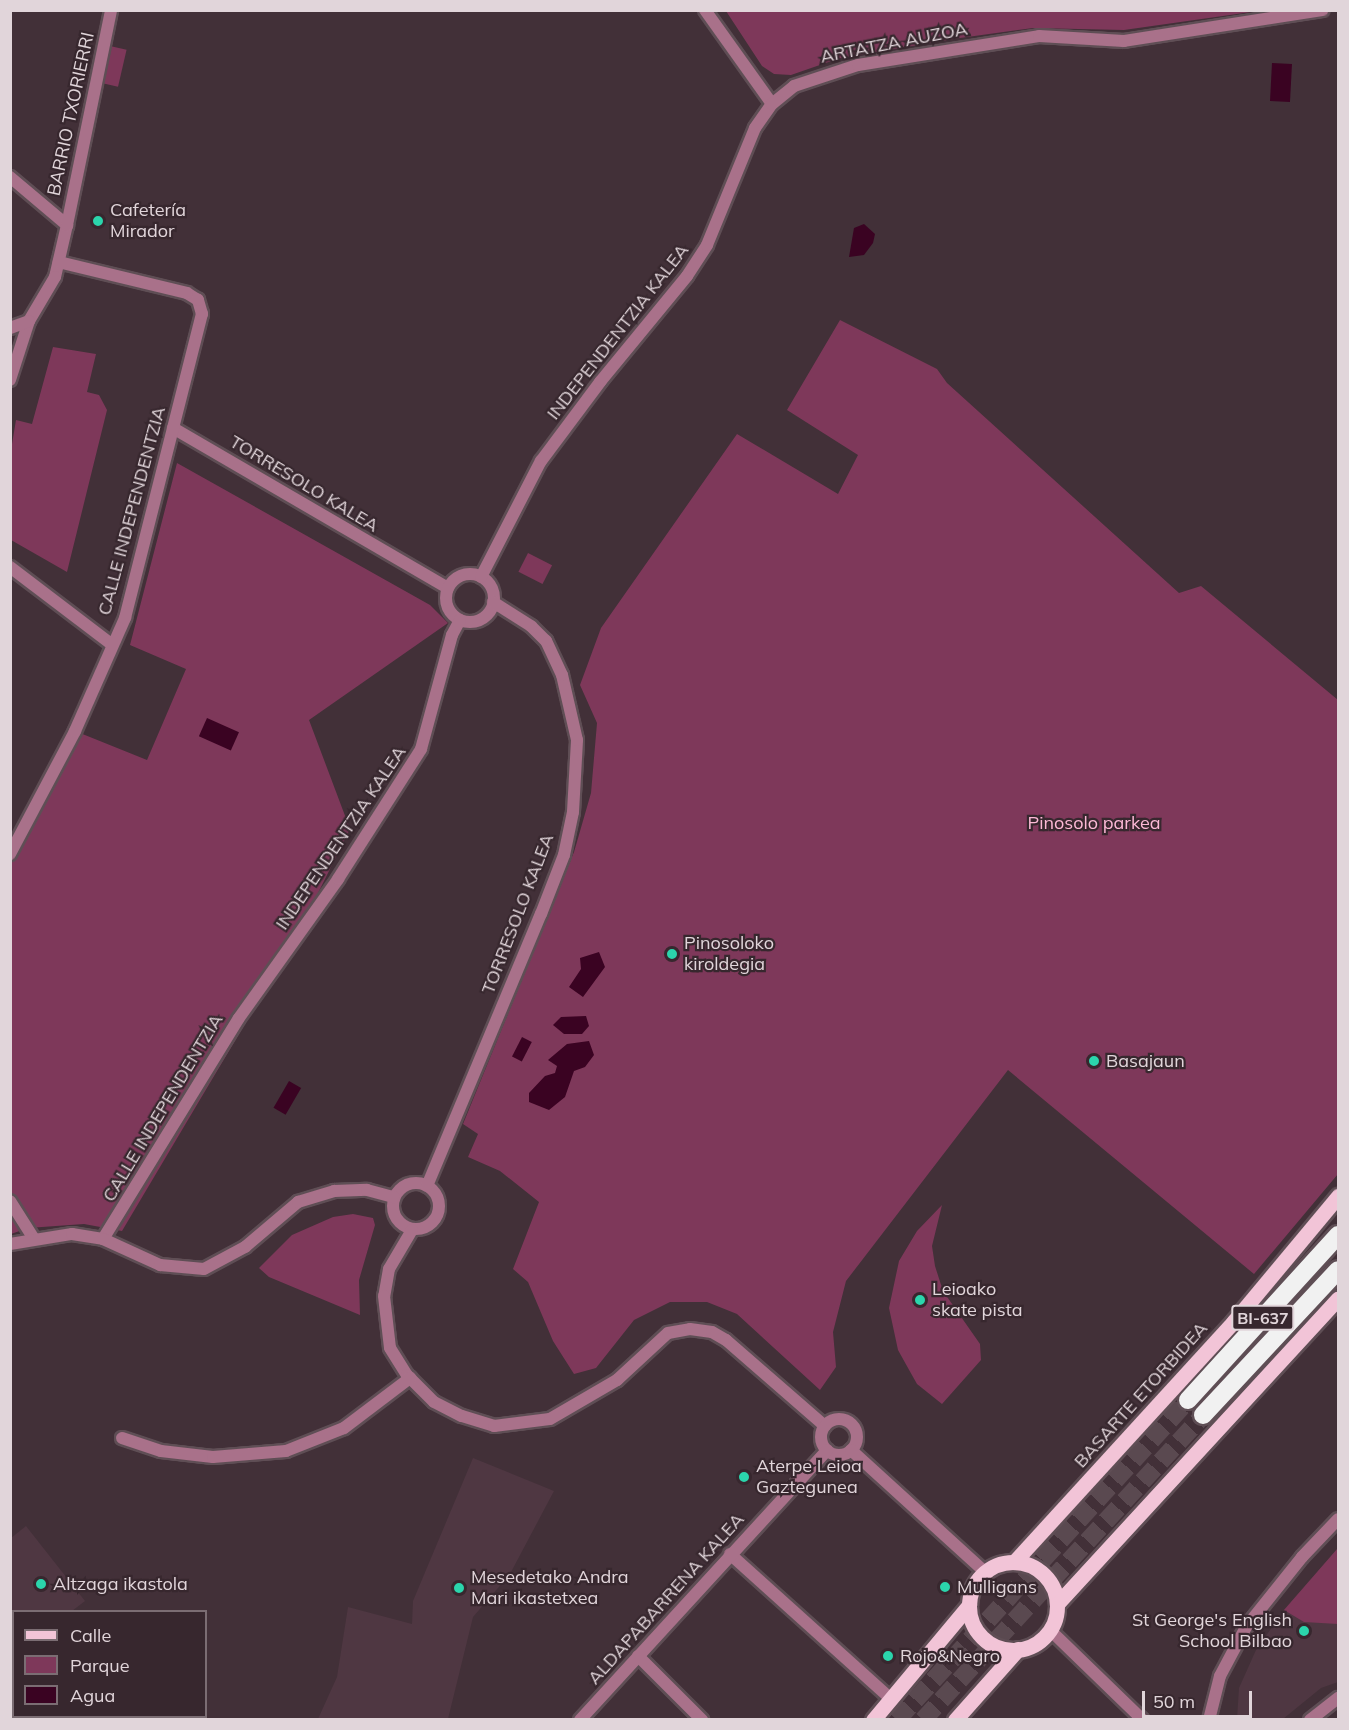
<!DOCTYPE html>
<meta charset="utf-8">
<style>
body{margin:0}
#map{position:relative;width:1349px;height:1730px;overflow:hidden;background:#423038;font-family:Mulish,sans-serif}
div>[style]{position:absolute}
.built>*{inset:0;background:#4f3742}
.green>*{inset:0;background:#7e385a;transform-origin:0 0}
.water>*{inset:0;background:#3a0322;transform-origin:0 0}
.highway-tunnel>*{height:18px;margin-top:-9px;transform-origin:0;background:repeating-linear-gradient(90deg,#5a4950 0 18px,transparent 0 27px)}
.roads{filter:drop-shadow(2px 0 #5f4e55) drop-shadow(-2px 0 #5f4e55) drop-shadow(0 2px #5f4e55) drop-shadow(0 -2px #5f4e55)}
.street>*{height:12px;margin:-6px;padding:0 6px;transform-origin:6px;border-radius:6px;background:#a9718a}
.street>.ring{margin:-6px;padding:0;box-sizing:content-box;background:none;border:12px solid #a9718a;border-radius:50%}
.primary>*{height:15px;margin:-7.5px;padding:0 7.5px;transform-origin:7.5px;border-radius:7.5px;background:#f2c4d7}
.primary>.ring{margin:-7.5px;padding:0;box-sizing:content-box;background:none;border:15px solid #f2c4d7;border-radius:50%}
.highway>*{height:18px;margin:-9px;padding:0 9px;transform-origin:9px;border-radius:9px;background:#f1f1f1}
.dots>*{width:16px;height:16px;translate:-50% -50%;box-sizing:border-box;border:3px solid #37272e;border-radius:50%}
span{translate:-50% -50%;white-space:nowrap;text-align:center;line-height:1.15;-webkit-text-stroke:4.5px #37272e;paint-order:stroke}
.shield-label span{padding:2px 4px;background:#37272e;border:2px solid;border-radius:4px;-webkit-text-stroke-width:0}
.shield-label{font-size:16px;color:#e1d5da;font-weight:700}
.street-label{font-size:18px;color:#e1d5da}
.poi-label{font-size:18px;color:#e1d5da}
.left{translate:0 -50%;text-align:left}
.right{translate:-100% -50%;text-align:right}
.park-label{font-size:18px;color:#fcb9d6}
.frame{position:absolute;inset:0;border:12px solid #e1d5da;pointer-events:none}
.legend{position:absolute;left:12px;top:1610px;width:195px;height:108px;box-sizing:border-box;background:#37272e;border:2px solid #7b6d73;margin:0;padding:8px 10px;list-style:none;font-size:18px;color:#e1d5da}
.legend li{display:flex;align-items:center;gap:12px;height:30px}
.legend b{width:30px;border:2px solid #7b6d73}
.scale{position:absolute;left:1142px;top:1691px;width:110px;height:27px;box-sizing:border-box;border:3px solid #e1d5da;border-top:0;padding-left:8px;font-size:18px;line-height:21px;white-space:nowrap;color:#e1d5da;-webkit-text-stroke:4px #37272e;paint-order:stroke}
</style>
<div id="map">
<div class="built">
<div style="clip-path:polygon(473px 1458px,554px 1491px,510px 1574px,473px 1617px,448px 1719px,318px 1719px,337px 1677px,348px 1607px,412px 1624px,413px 1601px)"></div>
<div style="clip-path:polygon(26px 1526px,85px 1601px,72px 1611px,14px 1612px,11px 1633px,11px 1538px)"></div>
<div style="clip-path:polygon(1338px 1548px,1338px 1682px,1321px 1688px,1283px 1719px,1237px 1719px,1239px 1688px,1256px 1650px,1284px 1610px)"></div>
</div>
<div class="green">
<div style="clip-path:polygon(726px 11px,1258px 11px,1124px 30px,1033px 28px,960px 38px,840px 58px,791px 75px,774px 74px,762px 66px)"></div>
<div style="left:110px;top:46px;width:17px;height:38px;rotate:13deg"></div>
<div style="clip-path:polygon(840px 320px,937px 369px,947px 383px,1179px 593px,1201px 586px,1338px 700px,1338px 1174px,1254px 1274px,1008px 1070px,846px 1281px,833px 1332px,836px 1367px,820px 1390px,737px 1314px,707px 1302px,670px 1302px,634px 1320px,596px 1368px,574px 1374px,553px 1341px,528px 1282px,513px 1269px,539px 1202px,500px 1171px,468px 1157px,478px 1134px,463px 1124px,574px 852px,591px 793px,597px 723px,580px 685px,601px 628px,737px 434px,838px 494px,858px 455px,787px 410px)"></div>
<div style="clip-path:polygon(53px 347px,96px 354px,87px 392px,99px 395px,107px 410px,67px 572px,11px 540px,10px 456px,16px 420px,32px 424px)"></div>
<div style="clip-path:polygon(177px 463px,430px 605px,448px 623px,309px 720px,350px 829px,293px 943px,122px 1231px,84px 1224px,28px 1228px,11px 1234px,10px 854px,75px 731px,147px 760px,186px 669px,130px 645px)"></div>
<div style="left:528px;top:553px;width:27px;height:21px;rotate:27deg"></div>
<div style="clip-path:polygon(942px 1205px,932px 1246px,935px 1266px,943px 1291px,980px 1344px,981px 1360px,942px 1404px,917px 1384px,908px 1368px,898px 1350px,889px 1308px,899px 1261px,917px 1231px)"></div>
<div style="clip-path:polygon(353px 1214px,373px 1218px,375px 1225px,359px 1280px,360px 1315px,269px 1277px,259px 1268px,292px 1235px,333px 1217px)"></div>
<div style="clip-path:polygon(1338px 1548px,1338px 1624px,1304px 1622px,1284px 1610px)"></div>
</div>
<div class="water">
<div style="left:1272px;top:63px;width:20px;height:38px;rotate:3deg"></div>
<div style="clip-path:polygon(864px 224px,875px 234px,873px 243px,864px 255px,849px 257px,854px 228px)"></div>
<div style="left:207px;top:718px;width:35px;height:20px;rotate:24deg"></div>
<div style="clip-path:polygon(599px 952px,605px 967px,583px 997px,569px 987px,581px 969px,580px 958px)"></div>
<div style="clip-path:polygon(586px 1016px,589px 1026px,582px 1034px,564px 1034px,553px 1025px,561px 1017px)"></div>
<div style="left:522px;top:1037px;width:11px;height:22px;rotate:27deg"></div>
<div style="clip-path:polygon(589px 1041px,594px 1055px,585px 1067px,574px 1071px,565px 1097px,549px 1110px,529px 1102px,529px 1093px,545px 1076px,555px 1073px,557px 1066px,548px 1060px,567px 1044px)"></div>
<div style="left:289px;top:1081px;width:14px;height:31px;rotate:30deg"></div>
</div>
<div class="highway-tunnel">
<div style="left:897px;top:1720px;width:433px;rotate:-47.7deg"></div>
<div style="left:923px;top:1720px;width:414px;rotate:-47.4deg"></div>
</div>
<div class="roads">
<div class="street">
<div style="left:705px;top:10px;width:115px;rotate:54.5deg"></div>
<div style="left:10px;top:177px;width:75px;rotate:40.1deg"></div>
<div style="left:67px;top:225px;width:53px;rotate:103deg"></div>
<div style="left:55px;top:277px;width:51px;rotate:120.6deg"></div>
<div style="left:29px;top:321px;width:62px;rotate:107.9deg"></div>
<div style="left:67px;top:225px;width:219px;rotate:-78.4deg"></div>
<div style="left:10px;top:328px;width:20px;rotate:-20deg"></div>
<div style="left:173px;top:428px;width:318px;rotate:30.2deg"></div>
<div style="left:10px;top:567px;width:127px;rotate:37.3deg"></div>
<div class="ring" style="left:446px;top:574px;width:36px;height:36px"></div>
<div style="left:481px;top:577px;width:131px;rotate:-62.7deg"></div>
<div style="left:541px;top:461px;width:99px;rotate:-53.2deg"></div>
<div style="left:600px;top:382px;width:137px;rotate:-50.6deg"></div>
<div style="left:687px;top:276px;width:37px;rotate:-57deg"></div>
<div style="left:707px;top:245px;width:126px;rotate:-67.7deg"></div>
<div style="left:755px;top:128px;width:29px;rotate:-55deg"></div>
<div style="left:772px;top:104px;width:28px;rotate:-39deg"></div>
<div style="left:794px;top:86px;width:67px;rotate:-18.2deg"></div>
<div style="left:858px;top:65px;width:183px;rotate:-9.1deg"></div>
<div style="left:1039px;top:36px;width:85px;rotate:3.4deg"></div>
<div style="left:1124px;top:41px;width:201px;rotate:-8.9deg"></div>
<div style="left:10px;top:854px;width:139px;rotate:-62.1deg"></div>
<div style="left:75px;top:731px;width:124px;rotate:-66.1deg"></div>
<div style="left:125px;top:618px;width:314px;rotate:-75.8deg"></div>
<div style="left:202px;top:314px;width:15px;rotate:-106deg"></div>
<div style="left:198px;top:300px;width:13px;rotate:-148deg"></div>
<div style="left:187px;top:293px;width:132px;rotate:-166.4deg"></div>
<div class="ring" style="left:393px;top:1183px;width:34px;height:34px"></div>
<div style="left:427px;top:1186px;width:295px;rotate:-67.3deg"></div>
<div style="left:541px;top:914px;width:63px;rotate:-68.7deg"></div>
<div style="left:564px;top:855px;width:44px;rotate:-78.2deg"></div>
<div style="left:573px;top:812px;width:72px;rotate:-86.8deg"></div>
<div style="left:577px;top:740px;width:67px;rotate:-103deg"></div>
<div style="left:562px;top:675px;width:38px;rotate:-115deg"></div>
<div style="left:546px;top:641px;width:21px;rotate:-135deg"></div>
<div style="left:531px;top:626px;width:45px;rotate:-147.7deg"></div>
<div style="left:10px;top:1201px;width:45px;rotate:57.7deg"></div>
<div style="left:412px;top:1230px;width:45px;rotate:120.5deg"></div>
<div style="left:389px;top:1269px;width:27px;rotate:100deg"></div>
<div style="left:384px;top:1296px;width:52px;rotate:83.4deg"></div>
<div style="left:390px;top:1348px;width:32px;rotate:58deg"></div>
<div style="left:407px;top:1375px;width:38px;rotate:45deg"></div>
<div style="left:434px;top:1402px;width:31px;rotate:27deg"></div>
<div style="left:462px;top:1416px;width:34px;rotate:17deg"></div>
<div style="left:494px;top:1426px;width:56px;rotate:-7.1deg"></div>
<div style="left:550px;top:1419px;width:78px;rotate:-30.2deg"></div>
<div style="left:617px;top:1380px;width:69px;rotate:-42.7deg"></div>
<div style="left:668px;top:1333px;width:22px;rotate:-10deg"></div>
<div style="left:690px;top:1329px;width:22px;rotate:8deg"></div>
<div style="left:712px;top:1332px;width:16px;rotate:30deg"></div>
<div style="left:726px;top:1340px;width:131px;rotate:41deg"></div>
<div style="left:103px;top:1239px;width:259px;rotate:-58.4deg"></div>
<div style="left:239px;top:1018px;width:171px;rotate:-54.5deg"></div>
<div style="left:338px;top:879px;width:154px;rotate:-57.4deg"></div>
<div style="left:421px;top:749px;width:118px;rotate:-74.8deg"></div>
<div style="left:452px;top:635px;width:17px;rotate:-62deg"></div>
<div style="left:10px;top:1244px;width:63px;rotate:-9.2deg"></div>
<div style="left:72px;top:1234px;width:31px;rotate:9deg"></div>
<div style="left:103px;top:1239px;width:63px;rotate:24.5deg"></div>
<div style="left:160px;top:1265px;width:44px;rotate:5.2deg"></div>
<div style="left:204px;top:1269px;width:47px;rotate:-28.2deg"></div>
<div style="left:245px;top:1247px;width:70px;rotate:-40.3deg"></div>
<div style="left:298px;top:1202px;width:38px;rotate:-17deg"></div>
<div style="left:334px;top:1191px;width:33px;rotate:-2deg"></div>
<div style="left:367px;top:1190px;width:28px;rotate:15deg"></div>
<div class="ring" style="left:821px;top:1419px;width:24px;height:24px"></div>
<div style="left:122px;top:1438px;width:41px;rotate:18.4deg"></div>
<div style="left:161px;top:1451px;width:52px;rotate:6.6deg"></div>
<div style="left:213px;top:1457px;width:73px;rotate:-4.7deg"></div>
<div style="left:286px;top:1451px;width:62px;rotate:-21.6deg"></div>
<div style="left:344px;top:1428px;width:83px;rotate:-37.1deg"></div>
<div style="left:851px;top:1450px;width:181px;rotate:42.3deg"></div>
<div style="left:730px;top:1554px;width:217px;rotate:42deg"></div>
<div style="left:1050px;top:1630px;width:129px;rotate:44.1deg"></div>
<div style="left:638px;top:1656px;width:91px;rotate:45deg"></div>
<div style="left:580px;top:1720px;width:366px;rotate:-47.5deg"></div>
<div style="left:1209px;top:1720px;width:45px;rotate:-76deg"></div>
<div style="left:1220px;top:1676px;width:55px;rotate:-62deg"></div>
<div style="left:1246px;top:1627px;width:90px;rotate:-51.3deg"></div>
<div style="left:1302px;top:1557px;width:52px;rotate:-46.5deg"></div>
<div style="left:1310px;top:1720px;width:36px;rotate:-38deg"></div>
</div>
<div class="primary">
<div style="left:1014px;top:1562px;width:326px;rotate:-47.6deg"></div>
<div style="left:1234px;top:1321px;width:163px;rotate:-50.2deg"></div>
<div class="ring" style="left:969px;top:1562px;width:73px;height:73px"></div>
<div style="left:1057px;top:1604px;width:415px;rotate:-47.4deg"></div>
<div style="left:873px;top:1720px;width:150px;rotate:-50.1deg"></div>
<div style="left:955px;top:1720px;width:95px;rotate:-48.4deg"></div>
</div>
<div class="highway">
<div style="left:1188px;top:1400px;width:223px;rotate:-47.7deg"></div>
<div style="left:1203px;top:1415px;width:198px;rotate:-47deg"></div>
</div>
</div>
<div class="dots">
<div style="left:98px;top:221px;background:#2bd5ac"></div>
<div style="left:672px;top:954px;background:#2bd5ac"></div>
<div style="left:1094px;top:1061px;background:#2bd5ac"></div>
<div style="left:920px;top:1300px;background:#2bd5ac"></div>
<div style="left:744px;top:1477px;background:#2bd5ac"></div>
<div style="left:41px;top:1584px;background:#2bd5ac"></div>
<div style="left:945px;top:1587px;background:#2bd5ac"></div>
<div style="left:459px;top:1588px;background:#2bd5ac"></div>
<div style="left:1304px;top:1631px;background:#2bd5ac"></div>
<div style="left:888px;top:1656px;background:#2bd5ac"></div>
</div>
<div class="shield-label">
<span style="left:1263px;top:1318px">BI-637</span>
</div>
<div class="street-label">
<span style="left:894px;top:43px;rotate:-11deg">ARTATZA AUZOA</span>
<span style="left:71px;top:114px;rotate:-78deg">BARRIO TXORIERRI</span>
<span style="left:618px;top:332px;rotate:-52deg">INDEPENDENTZIA KALEA</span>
<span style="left:304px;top:484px;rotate:31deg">TORRESOLO KALEA</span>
<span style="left:132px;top:511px;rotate:-75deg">CALLE INDEPENDENTZIA</span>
<span style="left:341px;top:838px;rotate:-56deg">INDEPENDENTZIA KALEA</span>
<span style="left:518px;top:914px;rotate:-69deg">TORRESOLO KALEA</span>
<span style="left:163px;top:1108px;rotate:-59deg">CALLE INDEPENDENTZIA</span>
<span style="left:1141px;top:1395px;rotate:-48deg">BASARTE ETORBIDEA</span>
<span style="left:666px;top:1599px;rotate:-48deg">ALDAPABARRENA KALEA</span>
</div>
<div class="poi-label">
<span class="left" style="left:110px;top:221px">Cafetería<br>Mirador</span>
<span class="left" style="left:684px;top:954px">Pinosoloko<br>kiroldegia</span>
<span class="left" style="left:1106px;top:1061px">Basajaun</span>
<span class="left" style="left:932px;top:1300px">Leioako<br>skate pista</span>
<span class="left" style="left:756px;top:1477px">Aterpe Leioa<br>Gaztegunea</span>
<span class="left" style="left:471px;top:1588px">Mesedetako Andra<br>Mari ikastetxea</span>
<span class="left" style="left:53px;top:1584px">Altzaga ikastola</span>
<span class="left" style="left:957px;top:1587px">Mulligans</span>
<span class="right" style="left:1292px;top:1631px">St George's English<br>School Bilbao</span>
<span class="left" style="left:900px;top:1656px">Rojo&amp;Negro</span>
</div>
<div class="park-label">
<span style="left:1094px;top:823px">Pinosolo parkea</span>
</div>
<div class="frame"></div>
<ul class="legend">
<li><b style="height:8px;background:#f2c4d7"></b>Calle</li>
<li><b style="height:16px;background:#7e385a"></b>Parque</li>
<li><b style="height:16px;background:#3a0322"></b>Agua</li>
</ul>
<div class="scale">50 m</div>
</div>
